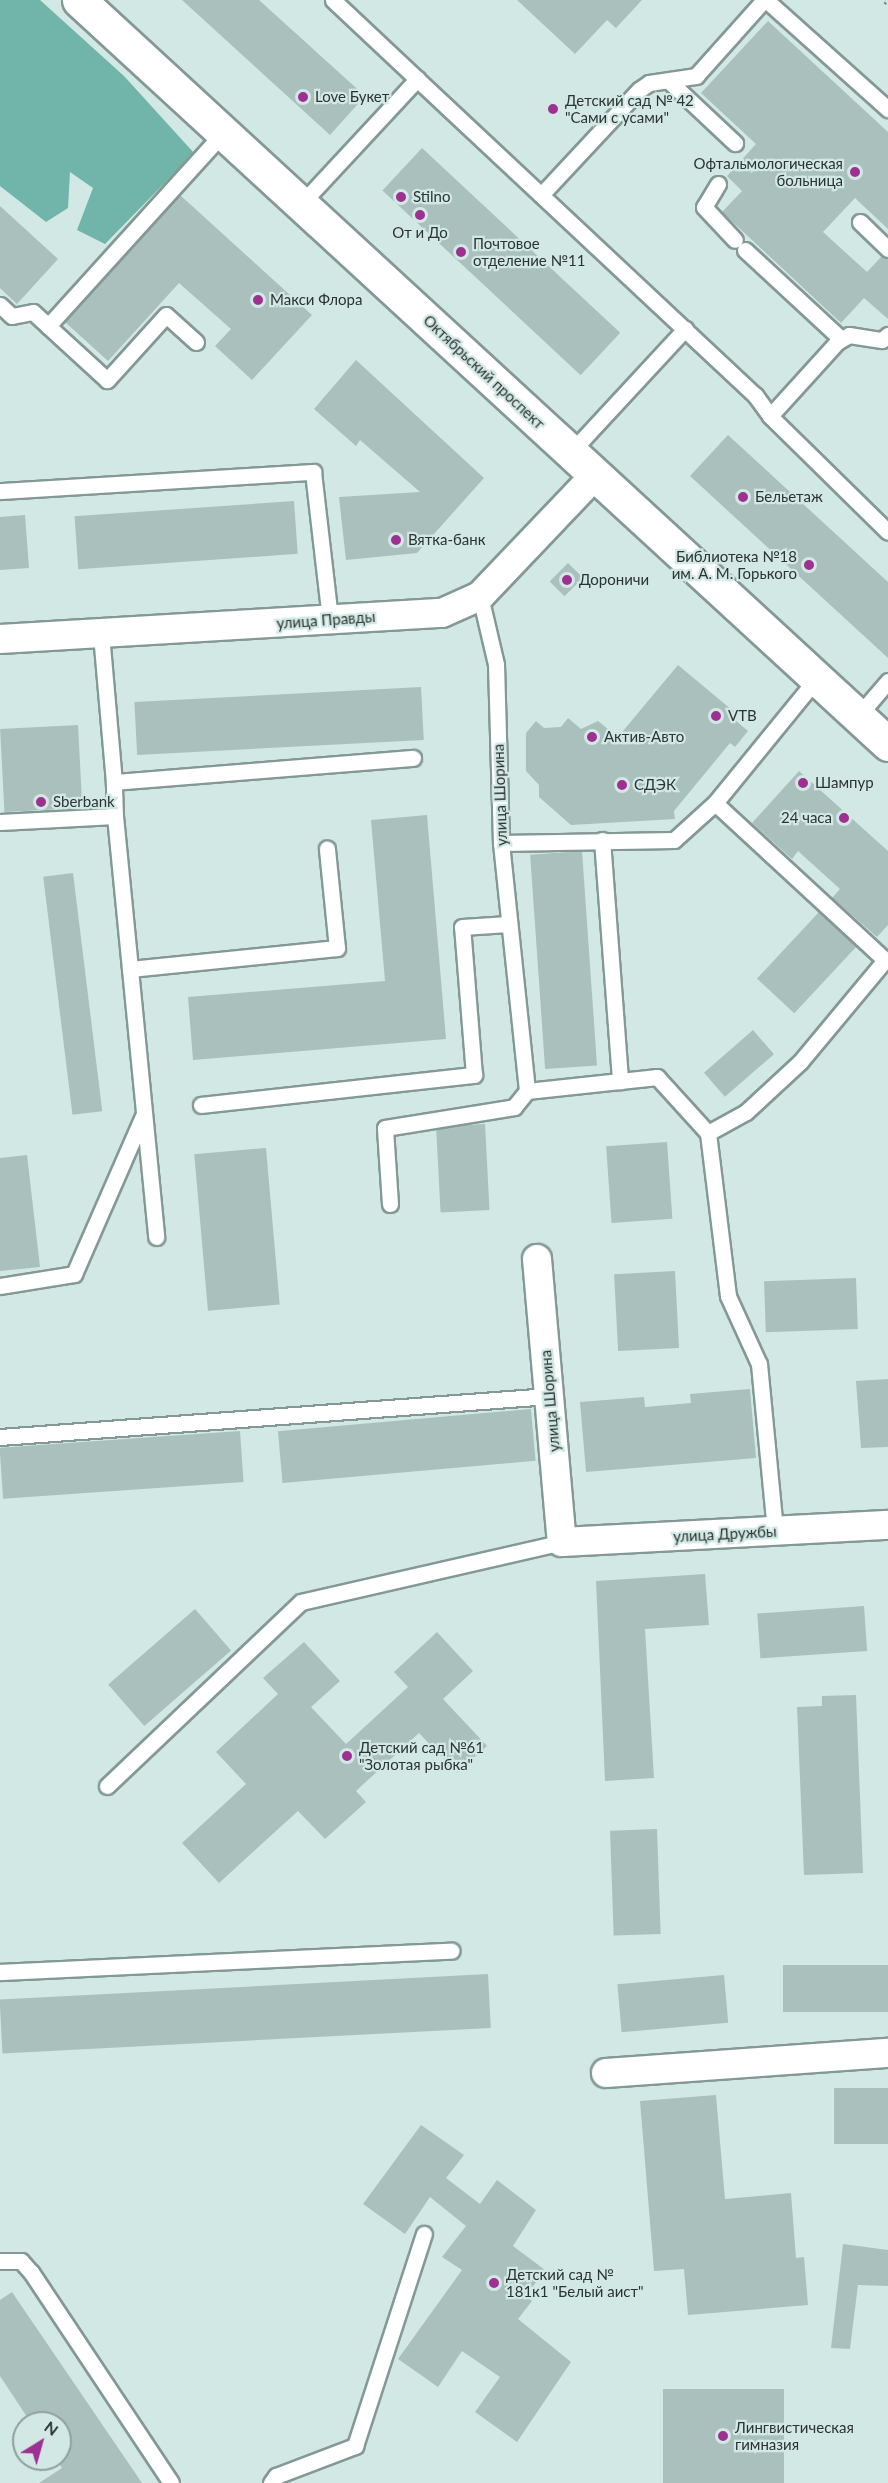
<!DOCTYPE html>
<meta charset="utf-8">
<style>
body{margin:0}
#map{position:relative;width:888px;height:2483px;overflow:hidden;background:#d2e8e4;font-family:Lato,sans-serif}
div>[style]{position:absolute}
.forest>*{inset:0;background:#71b4aa}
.building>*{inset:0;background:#aac0bc;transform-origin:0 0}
.roads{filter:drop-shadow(2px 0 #849995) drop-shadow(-2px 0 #849995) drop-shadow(0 2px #849995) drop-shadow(0 -2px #849995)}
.service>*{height:15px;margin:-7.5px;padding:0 7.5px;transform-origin:7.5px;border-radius:7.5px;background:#fff}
.minor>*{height:28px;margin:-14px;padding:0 14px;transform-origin:14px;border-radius:14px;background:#fff}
.secondary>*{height:33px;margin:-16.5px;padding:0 16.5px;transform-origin:16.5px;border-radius:16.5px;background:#fff}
.rail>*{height:7px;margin-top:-3.5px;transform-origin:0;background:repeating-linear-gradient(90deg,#d2e8e4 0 14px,#798885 0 28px);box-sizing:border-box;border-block:2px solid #798885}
.dots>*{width:16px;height:16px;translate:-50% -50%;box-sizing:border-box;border:3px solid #d2e8e4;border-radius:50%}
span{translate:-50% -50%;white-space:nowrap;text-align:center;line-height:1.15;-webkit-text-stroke:4.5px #d2e8e4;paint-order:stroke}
.poi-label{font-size:15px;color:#2c3433}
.left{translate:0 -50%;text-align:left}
.right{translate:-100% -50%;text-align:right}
.street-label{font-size:15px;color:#2c3433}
.north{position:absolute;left:12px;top:2411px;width:60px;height:60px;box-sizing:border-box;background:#d2e8e4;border:2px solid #90a09d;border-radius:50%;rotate:37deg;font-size:16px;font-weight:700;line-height:24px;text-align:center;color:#2c3433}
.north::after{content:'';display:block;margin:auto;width:21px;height:27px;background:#9d3090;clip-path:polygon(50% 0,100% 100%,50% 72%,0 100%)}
</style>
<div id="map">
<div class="forest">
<div style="clip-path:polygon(0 0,40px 0,124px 76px,194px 153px,105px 244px,77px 230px,93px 188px,70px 172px,68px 208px,46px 222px,0 186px)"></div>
</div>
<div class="building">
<div style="clip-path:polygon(182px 0,259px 0,365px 96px,330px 135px)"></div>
<div style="clip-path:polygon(517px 0,642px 0,616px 28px,607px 20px,575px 54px)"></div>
<div style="clip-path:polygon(768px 21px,888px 132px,888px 229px,855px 198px,823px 232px,867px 272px,882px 256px,888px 258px,888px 319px,864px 298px,841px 323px,722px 212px,742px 191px,727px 176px,756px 144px,701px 93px)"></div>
<div style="left:422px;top:148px;width:271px;height:58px;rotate:43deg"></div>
<div style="clip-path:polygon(180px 195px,312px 315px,252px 380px,215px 346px,231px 329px,179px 283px,108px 361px,65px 322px)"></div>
<div style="clip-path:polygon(0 206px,58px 259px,17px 304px,0 288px)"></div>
<div style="clip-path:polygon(356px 360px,484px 478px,417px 553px,346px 560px,339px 497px,420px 492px,360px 440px,356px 446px,314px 409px)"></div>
<div style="clip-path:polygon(728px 435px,888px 582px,888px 658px,690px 476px)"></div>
<div style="left:294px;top:501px;width:53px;height:220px;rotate:86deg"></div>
<div style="clip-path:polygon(25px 515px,29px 568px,0 570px,0 517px)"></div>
<div style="left:568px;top:563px;width:21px;height:26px;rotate:45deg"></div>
<div style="clip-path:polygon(678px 665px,738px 715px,735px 720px,748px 731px,735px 747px,730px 743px,674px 811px,675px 819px,571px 825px,539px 797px,539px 785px,526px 771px,526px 733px,536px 721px,544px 728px,561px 727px,568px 718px,581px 729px,598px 721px,618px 737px)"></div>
<div style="left:421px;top:687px;width:53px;height:287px;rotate:87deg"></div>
<div style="left:78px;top:725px;width:83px;height:78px;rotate:87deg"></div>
<div style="clip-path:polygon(799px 771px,888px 851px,888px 925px,877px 937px,832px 898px,840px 889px,798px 851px,792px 859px,752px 823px)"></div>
<div style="clip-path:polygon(427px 815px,446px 1039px,193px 1060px,188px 997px,385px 981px,371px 820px)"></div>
<div style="left:582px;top:851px;width:215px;height:52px;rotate:86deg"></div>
<div style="left:73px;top:873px;width:240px;height:30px;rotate:83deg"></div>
<div style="left:819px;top:912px;width:51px;height:91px;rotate:43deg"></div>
<div style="left:753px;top:1030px;width:32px;height:65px;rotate:49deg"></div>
<div style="left:485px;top:1124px;width:86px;height:49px;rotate:87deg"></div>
<div style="left:667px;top:1142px;width:77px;height:61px;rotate:86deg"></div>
<div style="left:266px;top:1148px;width:157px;height:72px;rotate:85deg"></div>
<div style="clip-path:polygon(27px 1155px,40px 1267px,0 1271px,0 1158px)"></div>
<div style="left:675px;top:1271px;width:77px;height:61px;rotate:87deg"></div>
<div style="left:856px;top:1278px;width:51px;height:92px;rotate:88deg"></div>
<div style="clip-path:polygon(888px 1379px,888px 1447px,861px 1448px,856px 1381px)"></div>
<div style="clip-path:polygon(750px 1389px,756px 1458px,586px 1472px,580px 1402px,644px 1397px,645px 1407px,691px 1403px,690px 1394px)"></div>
<div style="left:531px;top:1409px;width:52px;height:254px;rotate:85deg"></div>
<div style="left:240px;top:1431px;width:51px;height:241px;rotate:86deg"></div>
<div style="clip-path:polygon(705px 1574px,709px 1625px,645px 1629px,654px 1778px,605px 1781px,596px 1581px)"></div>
<div style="left:864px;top:1606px;width:45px;height:107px;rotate:86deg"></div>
<div style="left:195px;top:1609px;width:55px;height:115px;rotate:49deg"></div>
<div style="clip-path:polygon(437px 1632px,473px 1671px,443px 1699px,487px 1746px,457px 1773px,419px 1733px,356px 1791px,366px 1802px,325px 1839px,298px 1811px,219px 1883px,182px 1843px,246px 1784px,216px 1752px,278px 1694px,263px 1678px,304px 1642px,340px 1681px,311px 1707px,346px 1744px,408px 1687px,394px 1672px)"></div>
<div style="clip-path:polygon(856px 1695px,863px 1873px,804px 1875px,797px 1707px,822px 1706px,822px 1696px)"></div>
<div style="left:657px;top:1829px;width:105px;height:47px;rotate:88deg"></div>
<div style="left:888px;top:1965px;width:47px;height:105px;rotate:90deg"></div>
<div style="left:488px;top:1974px;width:54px;height:489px;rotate:87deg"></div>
<div style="left:724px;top:1975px;width:48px;height:107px;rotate:85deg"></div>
<div style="left:888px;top:2088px;width:56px;height:54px;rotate:90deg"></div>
<div style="clip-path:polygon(716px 2095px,725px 2199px,791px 2193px,796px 2258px,804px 2257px,808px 2305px,688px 2315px,684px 2269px,654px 2271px,640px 2101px)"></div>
<div style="clip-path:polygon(421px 2125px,464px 2155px,446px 2178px,480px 2204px,497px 2180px,536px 2210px,513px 2246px,545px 2270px,526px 2296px,532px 2301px,518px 2319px,571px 2362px,517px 2442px,475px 2412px,500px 2377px,462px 2351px,438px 2387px,398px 2359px,462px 2270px,442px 2257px,466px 2226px,430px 2197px,405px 2234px,363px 2204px)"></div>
<div style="clip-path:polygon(843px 2244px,888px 2250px,888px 2286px,858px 2285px,850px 2349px,831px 2348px)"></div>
<div style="clip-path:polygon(12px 2292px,142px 2483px,39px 2483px,62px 2468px,56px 2459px,60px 2459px,60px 2423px,31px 2423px,0 2376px,0 2300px)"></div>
<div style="left:663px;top:2389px;width:121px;height:94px"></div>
</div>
<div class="roads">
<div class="service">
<div style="left:333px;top:0;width:115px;rotate:43.2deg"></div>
<div style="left:766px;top:0;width:164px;rotate:41.8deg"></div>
<div style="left:671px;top:83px;width:88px;rotate:43.2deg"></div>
<div style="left:718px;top:184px;width:27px;rotate:121deg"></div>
<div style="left:704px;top:207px;width:45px;rotate:46.8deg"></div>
<div style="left:541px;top:195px;width:144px;rotate:-47deg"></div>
<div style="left:639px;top:90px;width:12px;rotate:-35deg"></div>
<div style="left:649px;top:83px;width:48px;rotate:-8.5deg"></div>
<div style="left:696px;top:76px;width:102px;rotate:-48.2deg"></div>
<div style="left:301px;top:204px;width:171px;rotate:-47.1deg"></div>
<div style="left:417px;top:79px;width:463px;rotate:43.1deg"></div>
<div style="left:755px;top:395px;width:26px;rotate:54deg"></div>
<div style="left:770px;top:416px;width:165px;rotate:44.5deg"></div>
<div style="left:860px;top:222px;width:39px;rotate:44deg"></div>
<div style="left:745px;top:250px;width:131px;rotate:42.8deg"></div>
<div style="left:0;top:305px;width:16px;rotate:43deg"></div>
<div style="left:12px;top:316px;width:21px;rotate:-11deg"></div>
<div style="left:33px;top:312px;width:21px;rotate:43deg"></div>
<div style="left:196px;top:342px;width:40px;rotate:-138deg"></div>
<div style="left:166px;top:315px;width:88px;rotate:132.2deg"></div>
<div style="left:107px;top:380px;width:80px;rotate:-137.5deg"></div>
<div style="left:48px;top:326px;width:262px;rotate:-47.8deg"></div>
<div style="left:770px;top:416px;width:100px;rotate:-47.8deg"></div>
<div style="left:837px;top:342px;width:14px;rotate:-30deg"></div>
<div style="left:849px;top:335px;width:33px;rotate:9deg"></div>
<div style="left:882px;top:340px;width:8px;rotate:-40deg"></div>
<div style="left:571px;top:452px;width:168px;rotate:-47.2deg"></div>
<div style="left:0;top:491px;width:314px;rotate:-3.5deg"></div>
<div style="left:313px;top:472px;width:148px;rotate:83.4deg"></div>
<div style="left:480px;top:596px;width:70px;rotate:76.8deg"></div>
<div style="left:496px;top:664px;width:179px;rotate:88.4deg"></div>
<div style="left:501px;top:843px;width:249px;rotate:84deg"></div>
<div style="left:101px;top:634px;width:149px;rotate:85deg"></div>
<div style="left:114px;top:782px;width:300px;rotate:-4.6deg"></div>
<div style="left:858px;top:716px;width:46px;rotate:-49.4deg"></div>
<div style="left:715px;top:803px;width:161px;rotate:-50.8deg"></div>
<div style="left:115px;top:816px;width:423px;rotate:84.4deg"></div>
<div style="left:0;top:822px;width:115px;rotate:-3deg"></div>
<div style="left:115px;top:816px;width:34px;rotate:-92deg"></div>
<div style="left:602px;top:840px;width:242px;rotate:85.7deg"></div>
<div style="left:501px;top:843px;width:173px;rotate:-1deg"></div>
<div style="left:674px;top:840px;width:55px;rotate:-42.1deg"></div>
<div style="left:715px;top:803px;width:231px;rotate:42.7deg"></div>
<div style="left:885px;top:960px;width:133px;rotate:129.8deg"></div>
<div style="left:800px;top:1062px;width:74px;rotate:137.2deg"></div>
<div style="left:746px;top:1112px;width:43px;rotate:151.1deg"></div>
<div style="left:130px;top:969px;width:208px;rotate:-5.8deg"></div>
<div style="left:337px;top:948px;width:100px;rotate:-95.8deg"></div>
<div style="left:201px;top:1105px;width:275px;rotate:-6.3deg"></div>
<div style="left:474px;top:1075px;width:148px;rotate:-94.6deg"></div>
<div style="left:462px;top:927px;width:46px;rotate:-3.7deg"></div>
<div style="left:390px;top:1204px;width:76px;rotate:-93.8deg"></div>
<div style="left:385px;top:1128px;width:131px;rotate:-9.2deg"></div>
<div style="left:514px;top:1107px;width:21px;rotate:-51deg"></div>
<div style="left:527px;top:1091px;width:131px;rotate:-6.1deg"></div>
<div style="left:657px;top:1077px;width:76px;rotate:47.7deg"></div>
<div style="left:708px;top:1133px;width:164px;rotate:83deg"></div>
<div style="left:728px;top:1296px;width:75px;rotate:65.5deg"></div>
<div style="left:759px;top:1364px;width:168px;rotate:84.5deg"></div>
<div style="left:0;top:1286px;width:75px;rotate:-9.2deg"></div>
<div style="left:74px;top:1274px;width:172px;rotate:-66.4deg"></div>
<div style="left:0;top:1437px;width:551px;rotate:-4.27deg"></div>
<div style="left:107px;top:1786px;width:267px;rotate:-43.5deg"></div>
<div style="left:301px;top:1602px;width:268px;rotate:-12.9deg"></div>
<div style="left:0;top:1972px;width:452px;rotate:-2.7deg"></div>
<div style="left:0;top:2261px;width:21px"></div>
<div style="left:21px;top:2261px;width:15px;rotate:48deg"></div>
<div style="left:31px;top:2272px;width:253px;rotate:56.4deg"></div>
<div style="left:271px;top:2483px;width:9px;rotate:-54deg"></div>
<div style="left:276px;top:2476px;width:85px;rotate:-20.8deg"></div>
<div style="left:355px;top:2446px;width:223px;rotate:-72deg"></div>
</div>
<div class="minor">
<div style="left:0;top:639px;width:443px;rotate:-3.4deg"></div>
<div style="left:442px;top:613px;width:42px;rotate:-24.1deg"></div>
<div style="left:480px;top:596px;width:168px;rotate:-46.4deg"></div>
<div style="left:537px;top:1259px;width:284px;rotate:85deg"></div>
<div style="left:562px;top:1542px;width:326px;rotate:-3deg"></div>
<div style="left:606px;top:2073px;width:283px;rotate:-4.1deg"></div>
</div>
<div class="secondary">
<div style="left:79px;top:0;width:1099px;rotate:42.6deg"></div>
</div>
</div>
<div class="rail">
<div style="left:886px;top:0;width:3px;rotate:45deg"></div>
</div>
<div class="dots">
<div style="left:303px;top:97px;background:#9d3090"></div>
<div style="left:553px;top:109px;background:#9d3090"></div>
<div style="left:855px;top:172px;background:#9d3090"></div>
<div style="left:401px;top:197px;background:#9d3090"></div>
<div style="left:420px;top:215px;background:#9d3090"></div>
<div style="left:461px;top:252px;background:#9d3090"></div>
<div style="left:258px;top:300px;background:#9d3090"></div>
<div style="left:743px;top:497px;background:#9d3090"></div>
<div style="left:396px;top:540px;background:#9d3090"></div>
<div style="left:809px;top:565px;background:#9d3090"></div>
<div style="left:567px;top:580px;background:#9d3090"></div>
<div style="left:716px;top:716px;background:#9d3090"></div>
<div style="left:592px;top:737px;background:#9d3090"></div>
<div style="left:803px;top:783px;background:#9d3090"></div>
<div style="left:622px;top:785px;background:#9d3090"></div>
<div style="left:41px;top:802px;background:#9d3090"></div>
<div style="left:844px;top:818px;background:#9d3090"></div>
<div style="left:347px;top:1756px;background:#9d3090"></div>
<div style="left:494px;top:2283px;background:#9d3090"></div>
<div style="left:723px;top:2436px;background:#9d3090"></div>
</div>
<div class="poi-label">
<span class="left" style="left:315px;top:97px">Love Букет</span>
<span class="left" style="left:565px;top:109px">Детский сад № 42<br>"Сами с усами"</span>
<span class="right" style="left:843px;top:172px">Офтальмологическая<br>больница</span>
<span class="left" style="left:413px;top:197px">Stilno</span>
<span style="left:420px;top:233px">От и До</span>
<span class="left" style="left:473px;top:252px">Почтовое<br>отделение №11</span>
<span class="left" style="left:270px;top:300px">Макси Флора</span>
<span class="left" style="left:755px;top:497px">Бельетаж</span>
<span class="left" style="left:408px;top:540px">Вятка-банк</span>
<span class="right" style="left:797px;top:565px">Библиотека №18<br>им. А. М. Горького</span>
<span class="left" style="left:579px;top:580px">Дороничи</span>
<span class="left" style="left:728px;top:716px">VTB</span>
<span class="left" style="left:604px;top:737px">Актив-Авто</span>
<span class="left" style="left:815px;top:783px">Шампур</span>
<span class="left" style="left:634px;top:785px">СДЭК</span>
<span class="left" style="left:53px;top:802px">Sberbank</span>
<span class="right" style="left:832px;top:818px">24 часа</span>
<span class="left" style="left:359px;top:1756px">Детский сад №61<br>"Золотая рыбка"</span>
<span class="left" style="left:506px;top:2283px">Детский сад №<br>181к1 "Белый аист"</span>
<span class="left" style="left:735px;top:2436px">Лингвистическая<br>гимназия</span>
</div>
<div class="street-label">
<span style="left:484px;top:372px;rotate:43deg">Октябрьский проспект</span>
<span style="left:326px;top:620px;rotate:-4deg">улица Правды</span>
<span style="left:500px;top:795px;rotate:-92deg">улица Шорина</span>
<span style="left:550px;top:1401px;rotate:-95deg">улица Шорина</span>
<span style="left:725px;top:1534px;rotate:-3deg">улица Дружбы</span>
</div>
<div class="north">N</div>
</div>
